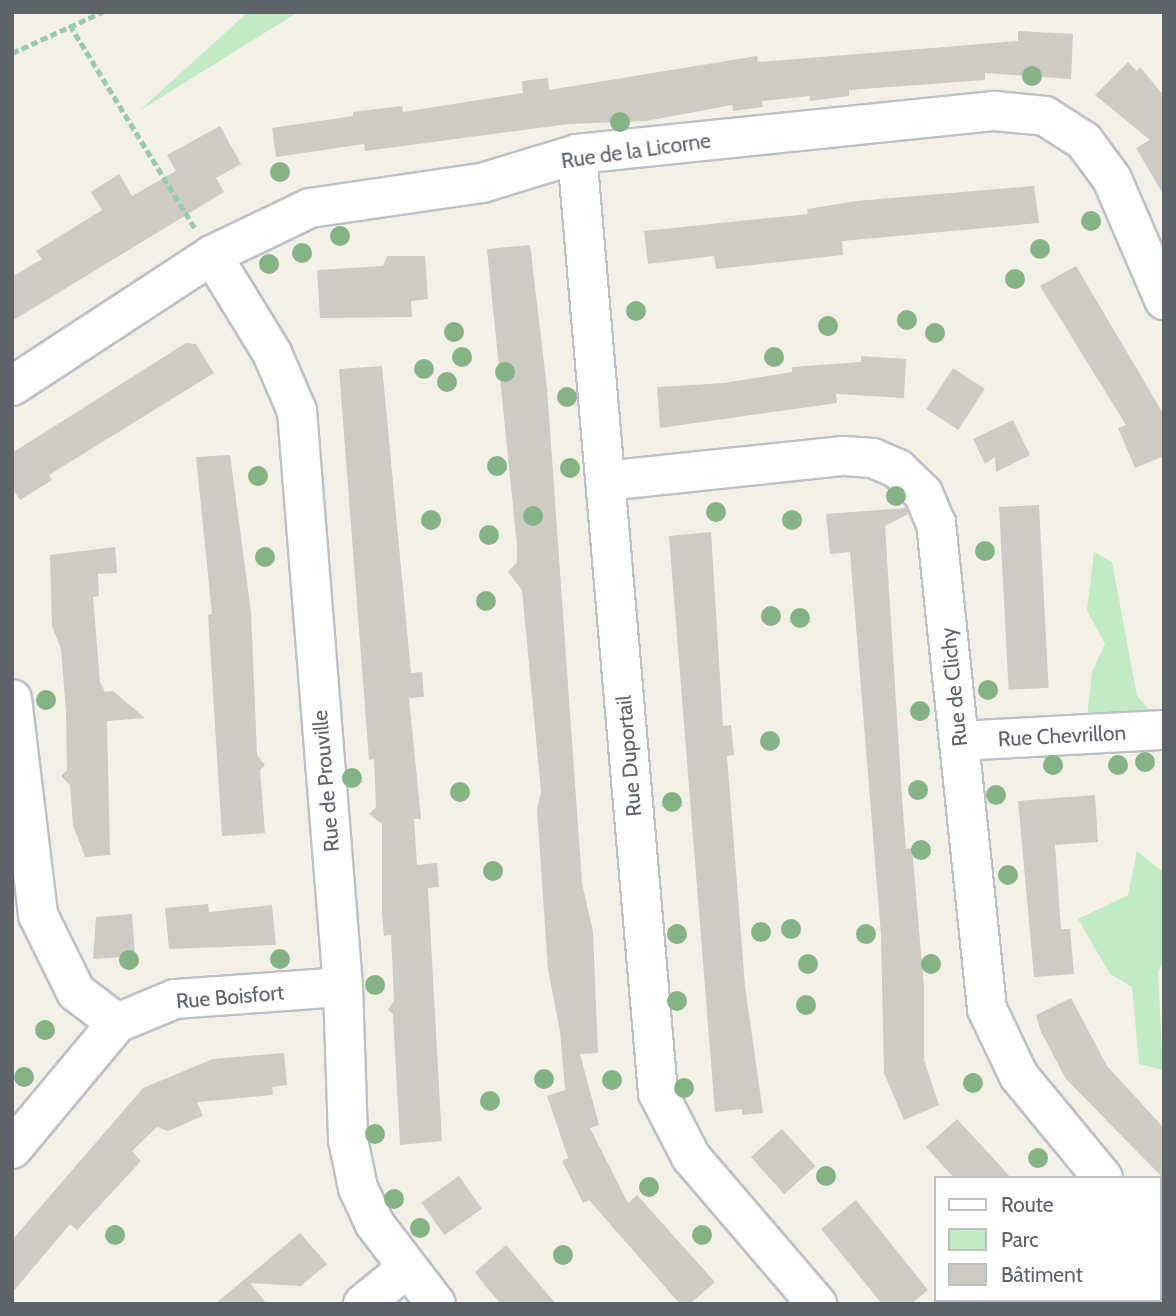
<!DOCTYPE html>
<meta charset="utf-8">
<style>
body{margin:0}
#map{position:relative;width:1176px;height:1316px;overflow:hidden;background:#f2f0e7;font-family:Cabin,sans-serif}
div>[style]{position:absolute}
.green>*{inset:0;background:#c2ebc5}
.building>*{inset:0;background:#cdcbc4;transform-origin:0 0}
.path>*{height:4.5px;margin-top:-2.25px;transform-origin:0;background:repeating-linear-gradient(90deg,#99caab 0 7px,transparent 0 10.5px)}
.roads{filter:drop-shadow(2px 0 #bec0c7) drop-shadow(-2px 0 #bec0c7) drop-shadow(0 2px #bec0c7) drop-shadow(0 -2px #bec0c7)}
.minor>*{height:38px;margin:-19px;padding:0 19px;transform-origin:19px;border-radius:19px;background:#fff}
.trees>*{width:20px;height:20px;margin:-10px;border-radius:50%;background:#85b386}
span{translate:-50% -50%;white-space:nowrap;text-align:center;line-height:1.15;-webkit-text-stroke:7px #fff;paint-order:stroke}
.street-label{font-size:21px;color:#5e6269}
.frame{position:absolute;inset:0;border:14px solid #5e6269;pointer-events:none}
.legend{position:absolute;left:934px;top:1176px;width:228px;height:126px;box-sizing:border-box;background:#fff;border:2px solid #bfc0c3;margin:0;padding:9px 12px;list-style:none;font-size:21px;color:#5e6269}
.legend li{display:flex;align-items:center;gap:14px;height:35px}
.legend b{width:35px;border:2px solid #bfc0c3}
</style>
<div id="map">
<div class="green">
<div style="clip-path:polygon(248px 12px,298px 12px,139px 111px)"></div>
<div style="clip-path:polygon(1094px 552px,1112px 562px,1137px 696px,1150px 711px,1087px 717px,1092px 672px,1105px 644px,1087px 610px)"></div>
<div style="clip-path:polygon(1137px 851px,1164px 873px,1164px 959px,1158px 973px,1163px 1070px,1139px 1064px,1132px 987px,1110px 974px,1078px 919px,1128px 895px)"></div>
</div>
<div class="building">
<div style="clip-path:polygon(1018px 31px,1073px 34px,1071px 79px,985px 73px,985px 80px,849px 90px,849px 96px,810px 101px,810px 96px,762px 101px,763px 107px,733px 111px,732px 105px,646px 121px,569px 124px,365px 151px,364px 144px,276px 157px,272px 128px,353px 116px,353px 112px,402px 106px,403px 112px,523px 93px,522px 81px,548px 78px,549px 90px,757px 56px,758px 62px,1018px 41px)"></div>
<div style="clip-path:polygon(1128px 62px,1137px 71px,1140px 67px,1164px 96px,1164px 196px,1136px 148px,1150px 140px,1095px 95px)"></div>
<div style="clip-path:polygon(220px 126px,241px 164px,216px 178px,224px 192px,12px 321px,12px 277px,42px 259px,36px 251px,102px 210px,91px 192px,119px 174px,132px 196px,176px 171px,167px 155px)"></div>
<div style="clip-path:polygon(1034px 186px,1039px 223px,842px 241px,843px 255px,716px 269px,714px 256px,648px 264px,644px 231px,808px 214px,807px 209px,856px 201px)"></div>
<div style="clip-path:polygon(530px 245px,547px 388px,582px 883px,593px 932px,598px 1053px,580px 1054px,599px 1125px,590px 1128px,628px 1203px,637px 1195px,715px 1282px,690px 1304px,680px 1304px,589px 1200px,583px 1203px,562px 1161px,568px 1158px,547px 1096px,565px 1090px,560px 1031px,548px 969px,537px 810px,541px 792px,522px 590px,508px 572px,517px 562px,517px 546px,487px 249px)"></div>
<div style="clip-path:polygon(387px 256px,425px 256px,428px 299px,411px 301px,412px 317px,320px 318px,317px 270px,383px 266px)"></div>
<div style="clip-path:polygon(1076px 266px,1164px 415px,1164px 456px,1135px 468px,1118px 428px,1126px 425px,1040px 286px)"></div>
<div style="clip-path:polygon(186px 343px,196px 344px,214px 373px,49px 475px,52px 480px,20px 500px,12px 488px,12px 453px)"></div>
<div style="clip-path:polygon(861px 356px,906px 359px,904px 398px,836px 394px,837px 403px,660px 428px,657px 387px,724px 383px,792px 372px,792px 367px,861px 362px)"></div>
<div style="clip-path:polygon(382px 366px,411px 673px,422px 672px,424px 697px,409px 698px,421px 819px,414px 819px,417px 865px,437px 863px,439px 887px,428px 888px,442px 1141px,400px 1145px,393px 1014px,388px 1010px,394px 1000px,391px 935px,384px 936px,382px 913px,382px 824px,369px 814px,376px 807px,374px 759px,369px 760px,339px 369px)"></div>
<div style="left:953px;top:368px;width:38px;height:49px;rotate:33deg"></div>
<div style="clip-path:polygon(1013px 420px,1030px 455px,996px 472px,995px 457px,985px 464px,973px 439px)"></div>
<div style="clip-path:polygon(230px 455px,251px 612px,257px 755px,265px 765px,260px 770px,265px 833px,222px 836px,208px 615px,212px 614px,196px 457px)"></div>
<div style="left:1039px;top:505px;width:183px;height:40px;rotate:87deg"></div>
<div style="clip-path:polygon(906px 508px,908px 514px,885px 526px,902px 799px,906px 849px,912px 848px,924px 987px,924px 1060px,939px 1105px,904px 1120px,884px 1073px,881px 935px,850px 552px,830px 554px,826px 514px)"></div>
<div style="clip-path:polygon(711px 532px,723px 726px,731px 725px,734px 755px,727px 756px,745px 986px,763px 1113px,742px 1115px,742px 1109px,715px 1112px,669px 536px)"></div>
<div style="clip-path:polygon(115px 547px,117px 573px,98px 574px,99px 596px,93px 597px,100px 682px,105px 692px,113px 691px,145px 718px,107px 721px,110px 855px,85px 857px,73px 825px,70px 785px,61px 776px,67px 770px,66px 711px,61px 649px,52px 626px,50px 555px)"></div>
<div style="clip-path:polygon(1095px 795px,1098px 842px,1055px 845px,1061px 929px,1070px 929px,1074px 974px,1034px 977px,1018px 801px)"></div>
<div style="clip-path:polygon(208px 904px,209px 912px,272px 905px,276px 945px,169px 949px,165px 908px)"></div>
<div style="clip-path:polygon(132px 914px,135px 956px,93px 959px,96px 917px)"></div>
<div style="clip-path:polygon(1071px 998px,1107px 1066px,1164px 1128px,1164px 1179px,1066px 1079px,1041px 1032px,1036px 1015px)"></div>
<div style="clip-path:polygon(284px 1053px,287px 1085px,272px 1087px,273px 1095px,197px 1102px,203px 1116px,168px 1131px,157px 1127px,132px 1151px,141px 1161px,77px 1230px,70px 1224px,12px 1293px,12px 1240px,143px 1088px,213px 1059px)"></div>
<div style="clip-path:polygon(957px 1119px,995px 1160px,1011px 1178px,954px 1178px,926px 1147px)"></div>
<div style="left:782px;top:1129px;width:50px;height:42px;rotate:48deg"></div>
<div style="left:459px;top:1176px;width:40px;height:46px;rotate:55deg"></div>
<div style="clip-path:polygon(856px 1200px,928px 1290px,911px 1304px,882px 1304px,821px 1229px)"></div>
<div style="clip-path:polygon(300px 1233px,327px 1264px,301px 1286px,250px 1283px,267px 1304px,215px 1304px)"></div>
<div style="clip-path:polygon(506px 1245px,556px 1304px,501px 1304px,486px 1287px,475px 1272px)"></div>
</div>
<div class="path">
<div style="left:70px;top:25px;width:241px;rotate:58.4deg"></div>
<div style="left:12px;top:53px;width:99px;rotate:-24.5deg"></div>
</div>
<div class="roads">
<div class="minor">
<div style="left:577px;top:154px;width:942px;rotate:85.07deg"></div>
<div style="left:658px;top:1093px;width:72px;rotate:62.7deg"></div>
<div style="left:691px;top:1157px;width:194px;rotate:49.4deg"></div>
<div style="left:212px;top:255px;width:115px;rotate:58.5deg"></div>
<div style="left:272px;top:353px;width:63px;rotate:66.7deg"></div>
<div style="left:297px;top:411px;width:578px;rotate:85.43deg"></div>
<div style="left:343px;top:987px;width:153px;rotate:88.1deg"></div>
<div style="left:348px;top:1140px;width:49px;rotate:78.2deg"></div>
<div style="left:358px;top:1188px;width:38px;rotate:65deg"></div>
<div style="left:374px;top:1223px;width:102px;rotate:52.6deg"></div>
<div style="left:12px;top:386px;width:239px;rotate:-33.2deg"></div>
<div style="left:212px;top:255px;width:109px;rotate:-25.6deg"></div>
<div style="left:310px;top:208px;width:174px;rotate:-8.3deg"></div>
<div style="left:482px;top:183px;width:99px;rotate:-17deg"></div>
<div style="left:577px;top:154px;width:420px;rotate:-5.9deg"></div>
<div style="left:995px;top:111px;width:50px;rotate:5.7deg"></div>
<div style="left:1045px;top:116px;width:46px;rotate:32.7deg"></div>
<div style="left:1084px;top:141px;width:47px;rotate:53.6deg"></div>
<div style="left:1112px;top:179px;width:132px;rotate:66.7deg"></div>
<div style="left:605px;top:481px;width:240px;rotate:-6deg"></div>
<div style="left:844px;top:456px;width:29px;rotate:4deg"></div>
<div style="left:873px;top:458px;width:27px;rotate:24deg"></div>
<div style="left:898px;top:469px;width:35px;rotate:44deg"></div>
<div style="left:923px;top:493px;width:33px;rotate:67deg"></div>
<div style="left:936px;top:523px;width:489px;rotate:84deg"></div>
<div style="left:987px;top:1009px;width:74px;rotate:64.5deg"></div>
<div style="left:1019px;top:1076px;width:132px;rotate:50.5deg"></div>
<div style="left:12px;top:699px;width:218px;rotate:83.1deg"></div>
<div style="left:38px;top:915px;width:86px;rotate:63.7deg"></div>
<div style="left:76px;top:992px;width:51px;rotate:37.1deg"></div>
<div style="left:959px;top:741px;width:205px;rotate:-3.1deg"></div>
<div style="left:12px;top:1149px;width:164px;rotate:-50.2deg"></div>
<div style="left:117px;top:1023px;width:63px;rotate:-22.5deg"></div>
<div style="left:175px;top:999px;width:168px;rotate:-4.1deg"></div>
<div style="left:1160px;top:1248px;width:6px;rotate:45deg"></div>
<div style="left:363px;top:1304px;width:55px;rotate:-39.1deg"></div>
</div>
</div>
<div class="trees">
<div style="left:1032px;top:76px"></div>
<div style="left:620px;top:122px"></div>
<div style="left:280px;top:172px"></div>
<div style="left:1091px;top:221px"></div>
<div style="left:340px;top:236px"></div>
<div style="left:1040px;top:249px"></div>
<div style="left:302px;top:253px"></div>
<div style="left:269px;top:264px"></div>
<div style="left:1015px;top:279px"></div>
<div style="left:636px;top:311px"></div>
<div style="left:907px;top:320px"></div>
<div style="left:828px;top:326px"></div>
<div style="left:454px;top:332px"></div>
<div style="left:935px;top:333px"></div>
<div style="left:462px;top:357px"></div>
<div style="left:774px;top:357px"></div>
<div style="left:424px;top:369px"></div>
<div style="left:505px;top:372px"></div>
<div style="left:447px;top:382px"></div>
<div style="left:567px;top:397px"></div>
<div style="left:497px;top:466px"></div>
<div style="left:570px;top:468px"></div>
<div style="left:258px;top:476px"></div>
<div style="left:896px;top:496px"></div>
<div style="left:716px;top:512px"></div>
<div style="left:533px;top:516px"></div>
<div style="left:431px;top:520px"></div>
<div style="left:792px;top:520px"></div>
<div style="left:489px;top:535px"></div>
<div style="left:985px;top:551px"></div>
<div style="left:265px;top:557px"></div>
<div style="left:486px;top:601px"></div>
<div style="left:771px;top:616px"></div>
<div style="left:800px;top:618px"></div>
<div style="left:988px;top:690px"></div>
<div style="left:46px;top:700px"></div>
<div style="left:920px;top:711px"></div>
<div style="left:770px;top:741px"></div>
<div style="left:1145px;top:762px"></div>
<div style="left:1053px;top:765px"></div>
<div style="left:1118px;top:765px"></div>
<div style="left:352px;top:778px"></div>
<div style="left:918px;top:790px"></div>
<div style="left:460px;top:792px"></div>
<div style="left:996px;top:795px"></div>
<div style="left:672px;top:802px"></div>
<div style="left:921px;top:850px"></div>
<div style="left:493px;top:871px"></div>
<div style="left:1008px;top:875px"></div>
<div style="left:791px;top:929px"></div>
<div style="left:761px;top:932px"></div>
<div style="left:677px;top:934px"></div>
<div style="left:866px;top:934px"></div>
<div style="left:280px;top:959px"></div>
<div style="left:129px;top:960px"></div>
<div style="left:808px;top:964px"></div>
<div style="left:931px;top:964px"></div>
<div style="left:375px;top:985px"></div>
<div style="left:677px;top:1001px"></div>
<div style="left:806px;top:1005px"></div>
<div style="left:45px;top:1030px"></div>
<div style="left:24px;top:1077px"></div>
<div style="left:544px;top:1079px"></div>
<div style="left:612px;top:1080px"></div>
<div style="left:973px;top:1083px"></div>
<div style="left:684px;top:1088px"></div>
<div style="left:490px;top:1101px"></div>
<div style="left:375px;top:1134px"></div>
<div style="left:1038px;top:1158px"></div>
<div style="left:826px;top:1176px"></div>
<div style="left:649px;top:1187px"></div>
<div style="left:394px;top:1199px"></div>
<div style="left:420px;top:1228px"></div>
<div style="left:115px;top:1235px"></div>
<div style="left:702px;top:1235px"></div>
<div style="left:563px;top:1255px"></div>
</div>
<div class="street-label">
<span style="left:636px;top:151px;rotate:-8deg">Rue de la Licorne</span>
<span style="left:954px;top:687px;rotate:-96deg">Rue de Clichy</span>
<span style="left:1062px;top:736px;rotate:-3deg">Rue Chevrillon</span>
<span style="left:629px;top:756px;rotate:-95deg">Rue Duportail</span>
<span style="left:326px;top:781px;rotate:-95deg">Rue de Prouville</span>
<span style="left:230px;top:997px;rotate:-5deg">Rue Boisfort</span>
</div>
<div class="frame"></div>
<ul class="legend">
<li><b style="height:9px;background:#fff"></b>Route</li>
<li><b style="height:19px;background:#c2ebc5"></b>Parc</li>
<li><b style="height:19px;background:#cdcbc4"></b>Bâtiment</li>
</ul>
</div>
